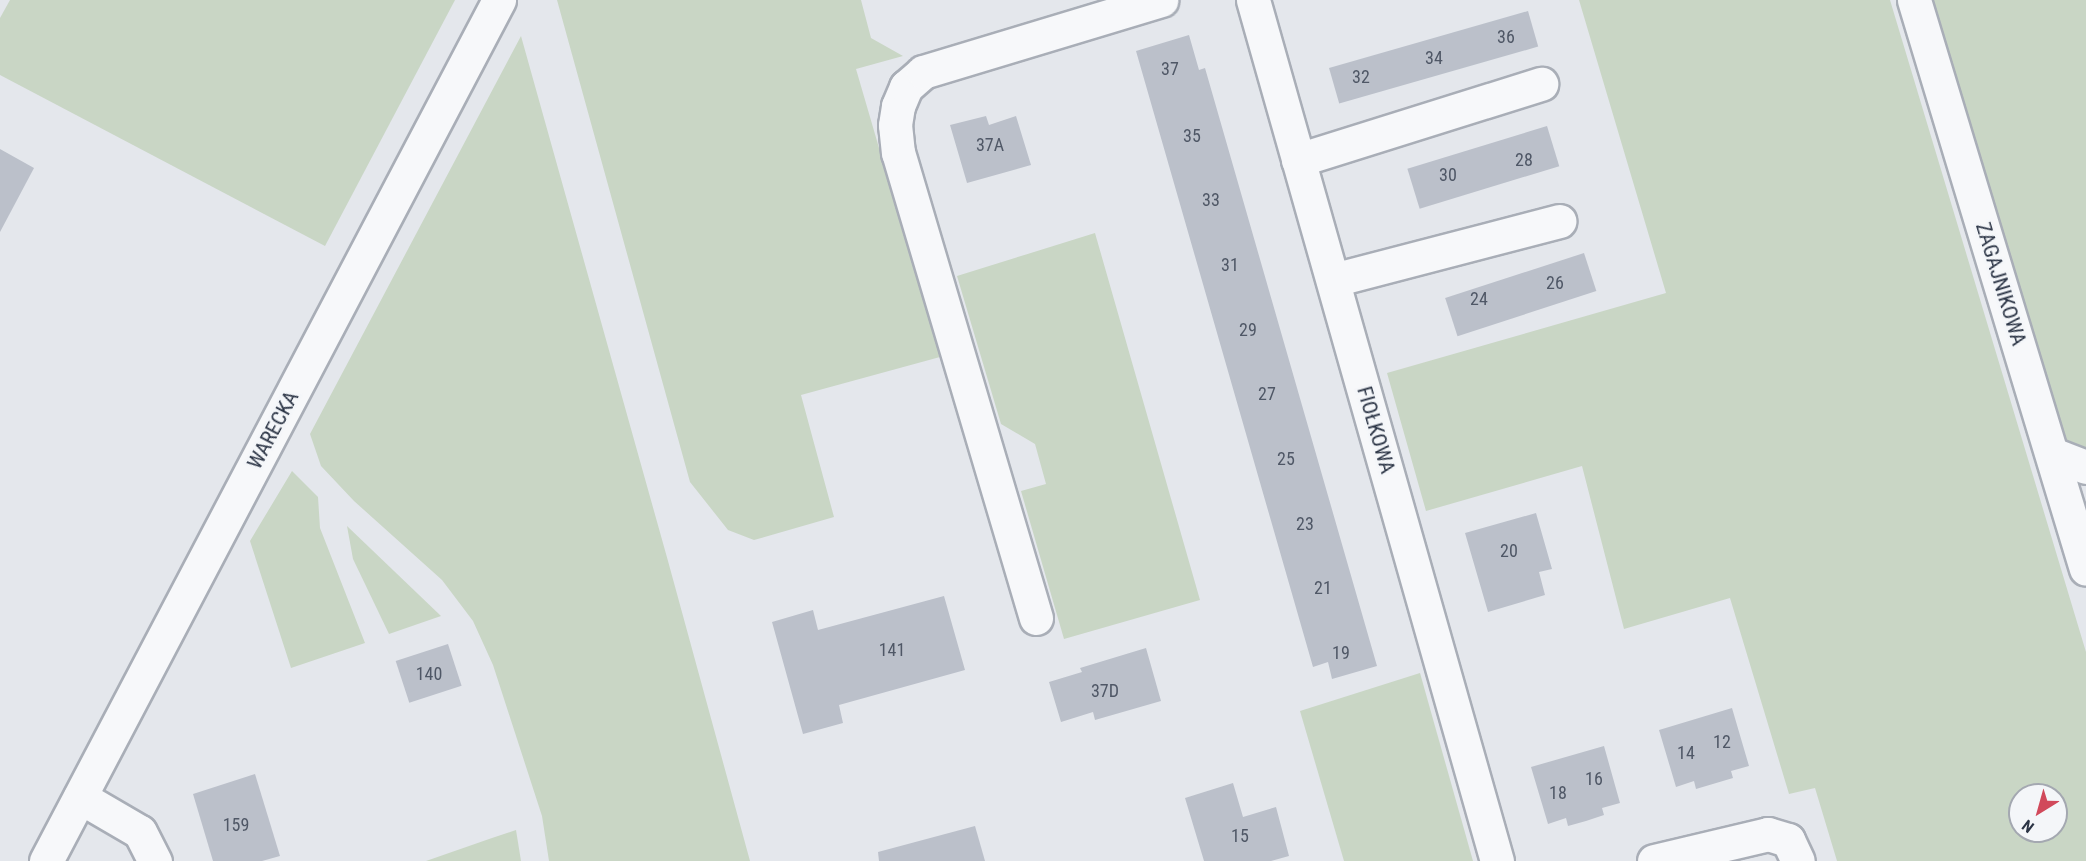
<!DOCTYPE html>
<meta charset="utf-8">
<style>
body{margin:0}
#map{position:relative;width:2086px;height:861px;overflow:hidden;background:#e4e7ec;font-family:"Roboto Condensed",sans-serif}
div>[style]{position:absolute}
.green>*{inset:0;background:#c9d6c5}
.building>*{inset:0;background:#bbc0ca;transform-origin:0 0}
.roads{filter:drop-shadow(2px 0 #a9aeb7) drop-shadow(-2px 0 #a9aeb7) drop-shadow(0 2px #a9aeb7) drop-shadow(0 -2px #a9aeb7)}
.minor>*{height:33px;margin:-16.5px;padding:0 16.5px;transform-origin:16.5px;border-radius:16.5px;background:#f7f8fa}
span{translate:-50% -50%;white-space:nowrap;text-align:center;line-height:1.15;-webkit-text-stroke:5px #f4f6f9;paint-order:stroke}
.number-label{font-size:18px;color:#4f5766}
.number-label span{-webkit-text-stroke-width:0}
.street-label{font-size:21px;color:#2b3445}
.north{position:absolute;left:2008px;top:783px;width:60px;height:60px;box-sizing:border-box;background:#f4f6f9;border:2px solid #a4a8b1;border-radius:50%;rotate:217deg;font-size:16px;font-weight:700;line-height:24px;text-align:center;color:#2b3445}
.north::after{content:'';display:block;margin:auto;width:21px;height:27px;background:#d1495b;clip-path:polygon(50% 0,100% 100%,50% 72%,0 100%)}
</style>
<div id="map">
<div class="green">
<div style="clip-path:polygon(10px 0,455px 0,325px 246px,0 75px,0 18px)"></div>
<div style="clip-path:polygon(557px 0,861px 0,871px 38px,903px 56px,856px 69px,940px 357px,801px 395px,834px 517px,754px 540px,728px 530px,690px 482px)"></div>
<div style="clip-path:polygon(evenodd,1579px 0,1890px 0,2086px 652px,2086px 861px,1837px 861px,1815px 788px,1789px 794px,1730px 598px,1624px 629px,1582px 466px,1426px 511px,1387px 373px,1666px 293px,1579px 0,2020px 795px,2056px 795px,2056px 831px,2020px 831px,2020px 795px)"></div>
<div style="clip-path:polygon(1928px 0,2086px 0,2086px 450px,2063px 439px)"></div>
<div style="clip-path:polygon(521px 36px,668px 561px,750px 861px,549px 861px,542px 816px,493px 665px,473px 621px,442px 580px,354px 501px,321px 466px,310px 434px)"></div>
<div style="clip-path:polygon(1095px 233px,1200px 600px,1064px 639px,1021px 491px,1046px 484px,1035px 444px,1001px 424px,957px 276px)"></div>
<div style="clip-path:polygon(292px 471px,318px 497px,320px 528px,365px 643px,291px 668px,250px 541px)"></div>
<div style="clip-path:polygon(347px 526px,441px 616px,389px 634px,353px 559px)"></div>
<div style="clip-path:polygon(1420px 673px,1473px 861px,1344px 861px,1300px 711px)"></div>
<div style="clip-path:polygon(516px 830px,521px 861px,426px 861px,492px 838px)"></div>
</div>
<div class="building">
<div style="left:1528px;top:11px;width:37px;height:207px;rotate:74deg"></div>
<div style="clip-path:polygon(1189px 35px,1199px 70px,1205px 68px,1377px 666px,1332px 679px,1328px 662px,1313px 667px,1136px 51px)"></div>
<div style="clip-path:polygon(986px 116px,989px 125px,1016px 116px,1031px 165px,967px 183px,950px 125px)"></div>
<div style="left:1547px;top:126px;width:42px;height:146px;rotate:73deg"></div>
<div style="clip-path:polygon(0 149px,34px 168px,0 232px)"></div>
<div style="left:1584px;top:253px;width:40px;height:146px;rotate:72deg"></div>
<div style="clip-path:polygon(1536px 513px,1552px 569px,1539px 572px,1545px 595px,1488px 612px,1465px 533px)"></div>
<div style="clip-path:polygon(944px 596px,965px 670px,839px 705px,843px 723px,803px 734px,772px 622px,813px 610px,818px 630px)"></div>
<div style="left:448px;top:644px;width:44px;height:55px;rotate:72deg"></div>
<div style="clip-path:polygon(1146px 648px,1161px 701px,1095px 720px,1093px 712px,1061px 722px,1049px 682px,1082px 672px,1080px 668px)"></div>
<div style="clip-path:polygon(1732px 708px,1749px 766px,1731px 771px,1733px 778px,1696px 789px,1694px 781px,1676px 787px,1659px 730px)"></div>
<div style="clip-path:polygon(1604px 746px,1620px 803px,1602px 808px,1604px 815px,1586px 821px,1568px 826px,1566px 818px,1548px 824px,1531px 767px)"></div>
<div style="clip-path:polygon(255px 774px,280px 856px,262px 861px,213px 861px,193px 794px)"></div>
<div style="clip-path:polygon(1233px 783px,1243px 817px,1276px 807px,1289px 856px,1271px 861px,1204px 861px,1185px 798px)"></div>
<div style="clip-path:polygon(975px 826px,985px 861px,879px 861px,878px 852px)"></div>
</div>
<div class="roads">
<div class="minor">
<div style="left:1253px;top:0;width:895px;rotate:74.18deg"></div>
<div style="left:1914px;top:0;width:594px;rotate:73.18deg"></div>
<div style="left:1298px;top:160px;width:255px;rotate:-17.4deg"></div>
<div style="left:1333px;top:280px;width:234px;rotate:-14.6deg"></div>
<div style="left:2052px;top:454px;width:36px;rotate:21deg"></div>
<div style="left:1036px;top:618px;width:485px;rotate:-106.5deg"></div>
<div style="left:898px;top:153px;width:28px;rotate:-96deg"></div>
<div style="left:895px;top:125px;width:19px;rotate:-81deg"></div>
<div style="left:898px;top:106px;width:21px;rotate:-67deg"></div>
<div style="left:906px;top:87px;width:23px;rotate:-41deg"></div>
<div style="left:923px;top:72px;width:249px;rotate:-16.8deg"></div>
<div style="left:80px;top:797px;width:69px;rotate:30.3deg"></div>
<div style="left:140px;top:832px;width:33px;rotate:63deg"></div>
<div style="left:46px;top:861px;width:973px;rotate:-62.25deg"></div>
<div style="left:1654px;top:861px;width:117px;rotate:-13.3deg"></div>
<div style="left:1768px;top:834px;width:21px;rotate:17deg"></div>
<div style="left:1788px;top:840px;width:23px;rotate:65deg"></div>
</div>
</div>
<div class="number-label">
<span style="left:1506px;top:37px">36</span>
<span style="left:1434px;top:58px">34</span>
<span style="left:1170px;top:69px">37</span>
<span style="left:1361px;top:77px">32</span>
<span style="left:1192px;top:136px">35</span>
<span style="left:990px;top:145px">37A</span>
<span style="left:1524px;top:160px">28</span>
<span style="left:1448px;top:175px">30</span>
<span style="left:1211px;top:200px">33</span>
<span style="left:1230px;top:265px">31</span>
<span style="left:1555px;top:283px">26</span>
<span style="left:1479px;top:299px">24</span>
<span style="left:1248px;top:330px">29</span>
<span style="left:1267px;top:394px">27</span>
<span style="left:1286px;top:459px">25</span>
<span style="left:1305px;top:524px">23</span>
<span style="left:1509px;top:551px">20</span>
<span style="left:1323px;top:588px">21</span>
<span style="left:892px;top:650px">141</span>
<span style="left:1341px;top:653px">19</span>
<span style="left:429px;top:674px">140</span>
<span style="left:1105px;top:691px">37D</span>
<span style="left:1722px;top:742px">12</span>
<span style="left:1686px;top:753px">14</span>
<span style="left:1594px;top:779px">16</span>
<span style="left:1558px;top:793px">18</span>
<span style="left:236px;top:825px">159</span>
<span style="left:1240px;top:836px">15</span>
</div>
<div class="street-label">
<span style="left:2001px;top:284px;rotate:73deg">ZAGAJNIKOWA</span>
<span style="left:273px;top:430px;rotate:-62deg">WARECKA</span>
<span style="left:1376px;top:430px;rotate:74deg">FIOŁKOWA</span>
</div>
<div class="north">N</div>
</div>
